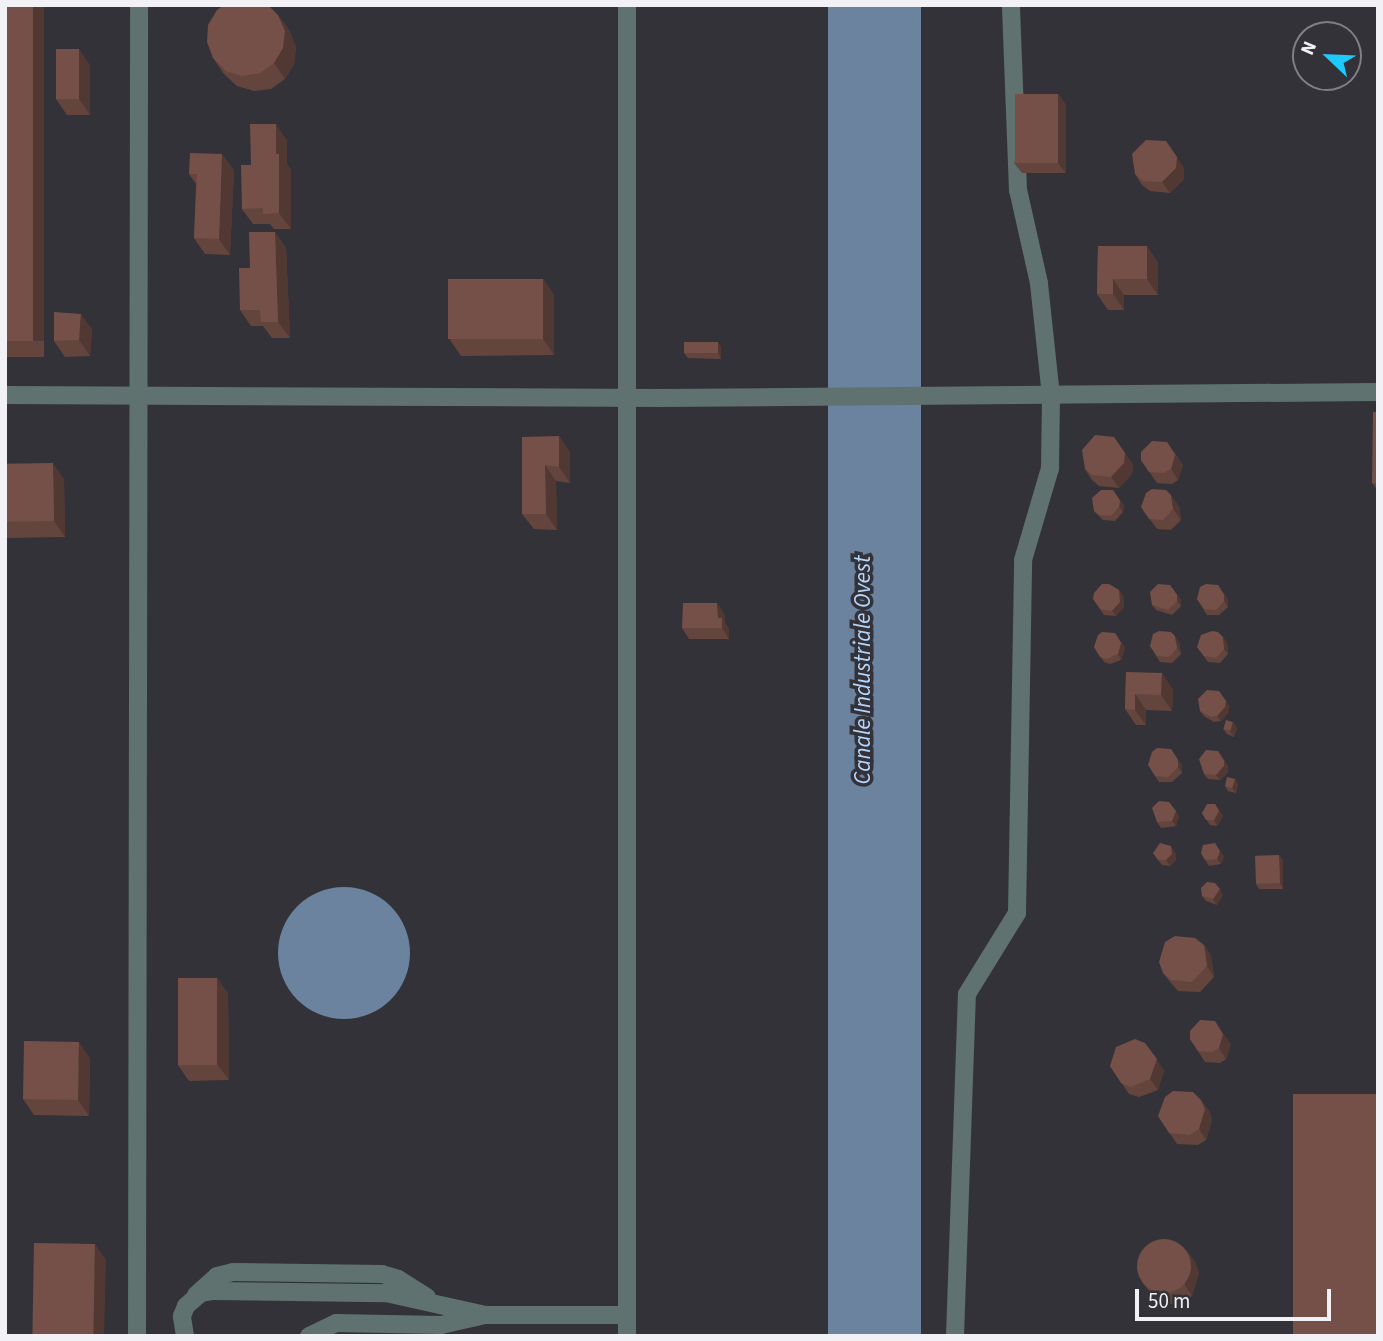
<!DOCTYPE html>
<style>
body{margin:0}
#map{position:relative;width:1383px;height:1341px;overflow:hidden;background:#333239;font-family:"Source Sans 3",sans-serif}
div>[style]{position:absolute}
.water>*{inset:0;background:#6b839f;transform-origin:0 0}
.round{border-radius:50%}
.minor>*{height:18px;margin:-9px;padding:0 9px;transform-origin:9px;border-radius:9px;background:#5f726f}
.wall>*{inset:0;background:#64453e;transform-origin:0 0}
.shaded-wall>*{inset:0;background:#513832;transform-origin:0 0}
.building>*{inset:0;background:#745048;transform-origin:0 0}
span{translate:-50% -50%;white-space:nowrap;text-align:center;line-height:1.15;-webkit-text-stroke:7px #333239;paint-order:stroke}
.water-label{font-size:23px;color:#b5d6fd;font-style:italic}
.frame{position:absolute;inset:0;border:7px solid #f2f2f6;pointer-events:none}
.north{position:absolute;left:1292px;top:21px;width:70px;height:70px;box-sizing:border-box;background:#333239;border:2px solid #7f7f85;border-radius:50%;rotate:293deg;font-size:19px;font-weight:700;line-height:28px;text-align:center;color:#f2f2f6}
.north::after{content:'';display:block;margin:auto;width:24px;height:32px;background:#1ec9fd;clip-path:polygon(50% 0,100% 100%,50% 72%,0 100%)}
.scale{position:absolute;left:1135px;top:1289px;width:196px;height:32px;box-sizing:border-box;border:4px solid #f2f2f6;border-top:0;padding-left:9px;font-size:21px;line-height:24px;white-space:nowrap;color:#f2f2f6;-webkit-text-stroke:5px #333239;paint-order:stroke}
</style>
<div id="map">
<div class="water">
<div style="left:828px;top:5px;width:93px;height:1331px"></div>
<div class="round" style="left:278px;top:887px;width:132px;height:132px"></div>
</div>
<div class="minor">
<div style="left:5px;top:395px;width:655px;rotate:0.26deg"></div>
<div style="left:660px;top:398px;width:718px;rotate:-0.48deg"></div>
<div style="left:196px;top:1295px;width:28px;rotate:-42deg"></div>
<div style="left:217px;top:1276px;width:16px;rotate:-14deg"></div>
<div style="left:233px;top:1272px;width:149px;rotate:0.8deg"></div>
<div style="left:382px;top:1274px;width:17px;rotate:17deg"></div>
<div style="left:398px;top:1279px;width:34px;rotate:32deg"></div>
<div style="left:485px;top:1315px;width:142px"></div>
<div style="left:137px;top:1336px;width:1331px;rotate:-89.91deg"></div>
<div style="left:185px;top:1336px;width:20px;rotate:-99deg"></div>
<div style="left:182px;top:1316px;width:11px;rotate:-68deg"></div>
<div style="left:186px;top:1306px;width:20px;rotate:-41deg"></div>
<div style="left:201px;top:1293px;width:11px;rotate:-10deg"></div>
<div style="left:212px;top:1291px;width:174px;rotate:0.7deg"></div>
<div style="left:386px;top:1293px;width:101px;rotate:12.5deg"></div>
<div style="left:485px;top:1315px;width:45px;rotate:167.2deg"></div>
<div style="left:441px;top:1325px;width:105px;rotate:-178.9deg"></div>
<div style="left:336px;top:1323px;width:30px;rotate:154deg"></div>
<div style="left:627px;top:1336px;width:1331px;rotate:-90deg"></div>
<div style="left:955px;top:1336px;width:342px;rotate:-88deg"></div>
<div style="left:967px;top:994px;width:95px;rotate:-58.3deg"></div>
<div style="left:1017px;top:913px;width:353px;rotate:-89deg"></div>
<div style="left:1023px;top:560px;width:96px;rotate:-73.6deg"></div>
<div style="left:1050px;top:468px;width:72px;rotate:-89.2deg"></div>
<div style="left:1051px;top:396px;width:114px;rotate:-96.1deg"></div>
<div style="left:1039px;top:283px;width:95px;rotate:-102.7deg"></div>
<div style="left:1018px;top:190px;width:185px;rotate:-92.2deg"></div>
</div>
<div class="wall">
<div style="left:5px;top:5px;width:39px;height:352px"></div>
<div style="clip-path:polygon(278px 15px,289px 30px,296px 47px,294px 64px,285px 79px,271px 89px,254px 91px,237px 86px,224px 74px,213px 58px)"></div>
<div style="clip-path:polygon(90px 65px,90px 115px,67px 115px,56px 99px)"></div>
<div style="clip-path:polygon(1058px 94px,1066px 105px,1066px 173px,1022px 173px,1014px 163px)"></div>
<div style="clip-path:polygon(287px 140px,287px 164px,291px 170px,291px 229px,274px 229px,270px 224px,253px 224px,242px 209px,251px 165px)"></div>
<div style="clip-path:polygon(222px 154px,234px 170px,230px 255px,205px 254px,194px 238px,196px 184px,189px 174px)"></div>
<div style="clip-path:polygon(1184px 168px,1184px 179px,1170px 193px,1150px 191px,1142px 185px,1135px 174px)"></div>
<div style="clip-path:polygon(275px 232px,286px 248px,290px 338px,272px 338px,263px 326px,251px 326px,240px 310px,250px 268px)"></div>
<div style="clip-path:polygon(1098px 246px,1158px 262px,1158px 295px,1124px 295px,1124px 310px,1108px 310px,1097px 294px)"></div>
<div style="clip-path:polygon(543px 279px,554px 295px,554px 355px,461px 356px,450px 340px)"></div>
<div style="clip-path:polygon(92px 329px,90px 356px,65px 357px,54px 341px)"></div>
<div style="clip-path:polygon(718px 342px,721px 348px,721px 359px,688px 358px,684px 353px)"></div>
<div style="clip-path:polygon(1378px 412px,1378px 491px,1372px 483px)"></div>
<div style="clip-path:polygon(559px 436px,570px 452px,570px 483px,556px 481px,557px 530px,534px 529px,522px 514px)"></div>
<div style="clip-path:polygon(1167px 442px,1183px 465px,1178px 480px,1172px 484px,1157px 483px,1141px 460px)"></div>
<div style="clip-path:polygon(5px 464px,64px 479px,65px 537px,5px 538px)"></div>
<div style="clip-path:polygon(1133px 464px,1132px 474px,1119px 488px,1099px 486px,1092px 480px,1085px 469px)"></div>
<div style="clip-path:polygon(1113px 490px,1124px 506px,1123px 512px,1115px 521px,1103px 520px,1094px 511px)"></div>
<div style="clip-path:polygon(1179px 506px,1181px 520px,1171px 530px,1157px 529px,1141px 507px)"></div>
<div style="clip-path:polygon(1170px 585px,1181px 600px,1181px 606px,1172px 615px,1156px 610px,1152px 605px)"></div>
<div style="clip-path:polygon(1218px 585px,1228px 600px,1228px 607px,1219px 615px,1207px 615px,1197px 599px)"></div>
<div style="clip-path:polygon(1123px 595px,1124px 607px,1116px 616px,1104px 615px,1100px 609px)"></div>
<div style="clip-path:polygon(724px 613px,725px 623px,729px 629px,729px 639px,689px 639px,682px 628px)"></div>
<div style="clip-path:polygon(1115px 633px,1125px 648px,1121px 660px,1110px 664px,1104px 662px,1094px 647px)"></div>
<div style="clip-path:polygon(1179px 642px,1181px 654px,1172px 663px,1160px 662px,1150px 646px)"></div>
<div style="clip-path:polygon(1227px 642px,1228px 654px,1220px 663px,1208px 662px,1197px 647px)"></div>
<div style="clip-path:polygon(1126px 672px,1173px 689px,1172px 711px,1146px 710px,1146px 725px,1136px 725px,1125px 709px)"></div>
<div style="clip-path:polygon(1219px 691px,1229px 706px,1229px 712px,1221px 721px,1214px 722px,1204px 716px,1200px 711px)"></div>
<div style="clip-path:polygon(1233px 722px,1237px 728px,1234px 737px,1227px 734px,1223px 729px)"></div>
<div style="clip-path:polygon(1171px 749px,1182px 766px,1182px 773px,1172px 782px,1159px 782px,1155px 776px)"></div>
<div style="clip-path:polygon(1218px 751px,1228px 766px,1228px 772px,1220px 780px,1208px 779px,1204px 774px)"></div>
<div style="clip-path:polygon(1235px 779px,1238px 784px,1236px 793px,1228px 791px,1225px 786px)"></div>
<div style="clip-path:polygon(1169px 802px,1179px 816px,1176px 826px,1161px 828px,1157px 822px)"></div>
<div style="clip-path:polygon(1215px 804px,1223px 816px,1217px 826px,1210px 825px,1202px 813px)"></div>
<div style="clip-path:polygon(1175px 852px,1176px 860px,1170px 866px,1162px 865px,1153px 853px)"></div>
<div style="clip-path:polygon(1201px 853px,1224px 856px,1221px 864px,1209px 866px)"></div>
<div style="clip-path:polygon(1279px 855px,1283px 861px,1283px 889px,1259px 889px,1256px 884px)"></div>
<div style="clip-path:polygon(1223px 895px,1217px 905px,1206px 901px,1202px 896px)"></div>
<div style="clip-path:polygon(1204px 945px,1211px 956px,1214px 977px,1200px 992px,1178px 991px,1171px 983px,1163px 973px)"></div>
<div style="clip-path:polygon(217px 978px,228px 994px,229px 1080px,189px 1081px,178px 1065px)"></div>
<div style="clip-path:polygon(1190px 1039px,1231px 1044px,1226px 1059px,1220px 1063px,1205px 1062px)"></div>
<div style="clip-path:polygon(90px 1058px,89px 1116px,34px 1115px,23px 1099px)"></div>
<div style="clip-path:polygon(1110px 1066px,1164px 1070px,1158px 1090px,1139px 1097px,1129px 1094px)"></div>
<div style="clip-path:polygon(1209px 1110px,1212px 1120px,1206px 1140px,1198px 1145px,1177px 1144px,1158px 1116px)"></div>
<div style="clip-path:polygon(1187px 1251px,1195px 1262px,1199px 1273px,1192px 1296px,1182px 1303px,1170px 1304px,1158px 1301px,1150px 1292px,1142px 1282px)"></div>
</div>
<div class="shaded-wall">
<div style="left:33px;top:5px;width:11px;height:336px"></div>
<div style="clip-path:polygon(278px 15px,289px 30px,296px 47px,294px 64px,285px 79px,274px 63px)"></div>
<div style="clip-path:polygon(79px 49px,90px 65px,90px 115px,79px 99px)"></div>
<div style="clip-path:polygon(1058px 94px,1066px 105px,1066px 173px,1058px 163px)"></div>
<div style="clip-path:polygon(276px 124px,287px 140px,287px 164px,291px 170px,291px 229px,279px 213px,276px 154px)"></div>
<div style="clip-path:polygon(1166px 141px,1184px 168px,1184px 179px,1170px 193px,1162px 182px)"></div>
<div style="clip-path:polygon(222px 154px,234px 170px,230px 255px,219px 239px)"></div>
<div style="clip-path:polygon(275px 232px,286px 248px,290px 338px,278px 322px)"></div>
<div style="clip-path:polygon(1147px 246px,1158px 262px,1158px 295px,1147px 279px)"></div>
<div style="clip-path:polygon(543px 279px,554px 295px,554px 355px,543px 339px)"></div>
<div style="clip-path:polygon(1113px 279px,1124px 295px,1124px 310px,1113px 294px)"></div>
<div style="clip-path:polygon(81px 314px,92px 329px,90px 356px,79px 340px)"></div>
<div style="clip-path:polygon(718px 342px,721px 348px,721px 359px,718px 353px)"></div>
<div style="clip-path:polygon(559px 436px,570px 452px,570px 483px,559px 467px)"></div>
<div style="clip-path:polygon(1114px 437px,1133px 464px,1132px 474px,1119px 488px,1111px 477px)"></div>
<div style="clip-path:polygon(1175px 455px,1183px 465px,1178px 480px,1171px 469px)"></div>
<div style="clip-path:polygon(53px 463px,64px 479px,65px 537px,54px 521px)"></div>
<div style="clip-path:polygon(545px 465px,556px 481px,557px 530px,546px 514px)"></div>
<div style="clip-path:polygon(1171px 495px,1179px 506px,1181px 520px,1173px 509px)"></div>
<div style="clip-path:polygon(1120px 501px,1124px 506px,1123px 512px,1119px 507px)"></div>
<div style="clip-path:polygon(1119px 590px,1123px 595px,1124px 607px,1116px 616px,1112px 611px)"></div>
<div style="clip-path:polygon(1177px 595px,1181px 600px,1181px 606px,1177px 601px)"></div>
<div style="clip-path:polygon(1224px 595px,1228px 600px,1228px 607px,1224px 601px)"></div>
<div style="clip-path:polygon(717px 603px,724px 613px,725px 623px,729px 629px,729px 639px,722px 628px,718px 618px)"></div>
<div style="clip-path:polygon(1175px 636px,1179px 642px,1181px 654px,1177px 648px)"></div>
<div style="clip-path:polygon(1223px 637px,1227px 642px,1228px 654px,1224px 649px)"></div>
<div style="clip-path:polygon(1121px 643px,1125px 648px,1121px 660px,1118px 654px)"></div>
<div style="clip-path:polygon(1162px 673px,1173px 689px,1172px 711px,1161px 695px)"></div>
<div style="clip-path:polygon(1135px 694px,1146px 710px,1146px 725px,1135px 710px)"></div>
<div style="clip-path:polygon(1226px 701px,1229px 706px,1229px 712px,1221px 721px,1217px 716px)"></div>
<div style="clip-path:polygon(1233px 722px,1237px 728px,1234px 737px,1230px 731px)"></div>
<div style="clip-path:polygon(1178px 760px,1182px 766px,1182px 773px,1178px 767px)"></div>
<div style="clip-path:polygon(1224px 761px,1228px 766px,1228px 772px,1220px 780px,1216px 775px)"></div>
<div style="clip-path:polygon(1235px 779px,1238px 784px,1236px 793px,1232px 788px)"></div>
<div style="clip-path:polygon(1176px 811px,1179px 816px,1176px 826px,1172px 821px)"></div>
<div style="clip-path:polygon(1219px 811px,1223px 816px,1217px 826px,1214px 820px)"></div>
<div style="clip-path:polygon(1171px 846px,1175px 852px,1176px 860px,1170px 866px,1166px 860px)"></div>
<div style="clip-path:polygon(1219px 849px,1224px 856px,1221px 864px,1217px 859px)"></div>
<div style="clip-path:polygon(1279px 855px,1283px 861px,1283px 889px,1280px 883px)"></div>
<div style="clip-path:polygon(1220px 889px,1223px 895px,1217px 905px,1213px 899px)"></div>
<div style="clip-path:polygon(1204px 945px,1211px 956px,1214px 977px,1207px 966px)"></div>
<div style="clip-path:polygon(217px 978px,228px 994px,229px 1080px,217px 1064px)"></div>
<div style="clip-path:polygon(1222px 1032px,1231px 1044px,1226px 1059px,1219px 1048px)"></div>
<div style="clip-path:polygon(79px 1042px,90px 1058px,89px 1116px,78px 1100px)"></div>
<div style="clip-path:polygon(1145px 1043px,1164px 1070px,1158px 1090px,1150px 1079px)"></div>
<div style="clip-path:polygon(1201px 1100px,1209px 1110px,1212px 1120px,1206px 1140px,1199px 1129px)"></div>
<div style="clip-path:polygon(95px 1244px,106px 1260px,104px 1336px,92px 1336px)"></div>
<div style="clip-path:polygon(1187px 1251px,1195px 1262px,1199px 1273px,1192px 1296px,1185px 1285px)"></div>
</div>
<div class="building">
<div style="left:5px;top:5px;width:28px;height:336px"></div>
<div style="clip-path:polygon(224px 5px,268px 5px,278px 15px,285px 31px,283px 48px,274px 63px,260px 73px,242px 76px,226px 71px,213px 58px,207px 42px,208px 25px,217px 10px)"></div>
<div style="left:79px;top:49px;width:50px;height:23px;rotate:90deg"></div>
<div style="left:1015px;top:94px;width:43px;height:69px"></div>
<div style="clip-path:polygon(250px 124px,276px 124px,276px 154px,279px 154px,279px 213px,263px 214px,263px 208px,242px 209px,241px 165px,251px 165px)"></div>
<div style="clip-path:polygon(1146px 140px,1166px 141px,1177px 157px,1176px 168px,1162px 182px,1143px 181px,1135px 174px,1132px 154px)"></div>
<div style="clip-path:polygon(190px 153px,222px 154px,219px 239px,194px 238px,197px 174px,189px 174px)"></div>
<div style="clip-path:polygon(249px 232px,275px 232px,278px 322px,261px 322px,260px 310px,240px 310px,239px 268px,250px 268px)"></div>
<div style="clip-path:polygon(1098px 246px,1147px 246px,1147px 279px,1113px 279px,1113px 294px,1097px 294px)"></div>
<div style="left:543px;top:279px;width:60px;height:95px;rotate:90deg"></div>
<div style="clip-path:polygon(54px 312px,81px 314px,79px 340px,54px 341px)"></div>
<div style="left:684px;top:342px;width:34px;height:11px"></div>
<div style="clip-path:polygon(1373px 412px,1378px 412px,1378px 483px,1372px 483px)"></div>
<div style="clip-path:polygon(1095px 435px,1114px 437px,1125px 453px,1124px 463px,1111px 477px,1092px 475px,1085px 469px,1082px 450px)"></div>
<div style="clip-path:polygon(559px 436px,559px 467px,545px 465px,546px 514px,522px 514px,522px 437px)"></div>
<div style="clip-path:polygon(1152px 441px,1167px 442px,1175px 455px,1171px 469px,1164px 473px,1149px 472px,1141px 460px,1141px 452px)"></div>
<div style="left:53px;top:463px;width:58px;height:48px;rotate:89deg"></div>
<div style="clip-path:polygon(1152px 489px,1166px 490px,1171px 495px,1173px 509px,1163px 520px,1149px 519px,1141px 507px,1146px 493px)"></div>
<div style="clip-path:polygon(1101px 490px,1113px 490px,1120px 501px,1119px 507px,1111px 516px,1099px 515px,1094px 511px,1092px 498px)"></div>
<div style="clip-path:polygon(1102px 584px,1109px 584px,1119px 590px,1120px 602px,1112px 611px,1100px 609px,1093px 599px,1094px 593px)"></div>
<div style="clip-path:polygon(1158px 584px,1170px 585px,1177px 595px,1177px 601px,1168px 610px,1152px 605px,1150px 592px)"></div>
<div style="clip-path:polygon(1206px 584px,1218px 585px,1224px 595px,1224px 601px,1216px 610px,1204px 609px,1197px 599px,1200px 587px)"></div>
<div style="clip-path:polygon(683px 603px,717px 603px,718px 618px,722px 618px,722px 628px,682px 628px)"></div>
<div style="clip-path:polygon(1159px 631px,1171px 632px,1175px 636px,1177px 648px,1169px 657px,1157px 656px,1150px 646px,1153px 634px)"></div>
<div style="clip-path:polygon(1212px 631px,1218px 632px,1223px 637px,1224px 649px,1216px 658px,1204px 656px,1197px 647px,1201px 635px)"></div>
<div style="clip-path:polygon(1102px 632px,1115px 633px,1121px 643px,1118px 654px,1107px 659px,1100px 657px,1094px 647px,1098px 635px)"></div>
<div style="clip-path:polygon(1126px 672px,1162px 673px,1161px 695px,1135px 694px,1135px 710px,1125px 709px)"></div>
<div style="clip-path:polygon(1207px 690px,1219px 691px,1226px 701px,1225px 707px,1217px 716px,1211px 717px,1200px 711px,1198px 699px)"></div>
<div style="left:1226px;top:720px;width:7px;height:9px;rotate:16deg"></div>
<div style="clip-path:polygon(1157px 748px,1171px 749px,1178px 760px,1178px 767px,1168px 777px,1155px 776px,1148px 765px,1152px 752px)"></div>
<div style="clip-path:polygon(1206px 750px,1218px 751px,1224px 761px,1224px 766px,1216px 775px,1204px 774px,1199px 759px)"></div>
<div style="clip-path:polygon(1227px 777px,1235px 779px,1232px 788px,1225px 786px)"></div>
<div style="clip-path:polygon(1159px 801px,1169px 802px,1176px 811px,1172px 821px,1157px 822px,1152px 808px)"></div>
<div style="clip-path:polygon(1207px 804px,1215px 804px,1219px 811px,1214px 820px,1206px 820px,1202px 813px)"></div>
<div style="clip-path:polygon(1160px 843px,1171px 846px,1172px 854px,1166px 860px,1158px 860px,1153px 853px)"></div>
<div style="clip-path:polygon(1215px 843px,1220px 851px,1217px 859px,1205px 860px,1201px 853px,1203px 845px)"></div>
<div style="left:1279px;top:855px;width:28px;height:24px;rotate:88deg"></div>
<div style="clip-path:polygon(1207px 882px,1215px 883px,1220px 889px,1213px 899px,1202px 896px,1201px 888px)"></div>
<div style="clip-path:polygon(1175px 936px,1195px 938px,1204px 945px,1207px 966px,1192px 982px,1171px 980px,1163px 973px,1159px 962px,1165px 942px)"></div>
<div style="left:178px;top:978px;width:39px;height:87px"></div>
<div style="clip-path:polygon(1200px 1020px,1215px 1021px,1223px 1034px,1219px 1048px,1212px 1052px,1198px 1051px,1190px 1039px,1190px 1031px)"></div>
<div style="clip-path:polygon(1135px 1039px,1145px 1043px,1157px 1059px,1150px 1079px,1131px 1087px,1121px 1083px,1110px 1066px,1116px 1047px)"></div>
<div style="left:24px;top:1041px;width:55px;height:58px;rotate:1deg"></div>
<div style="clip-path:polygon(1173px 1091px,1193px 1092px,1201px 1100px,1205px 1109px,1199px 1129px,1190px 1135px,1169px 1133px,1158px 1116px,1165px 1097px)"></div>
<div style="left:1293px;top:1094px;width:85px;height:242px"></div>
<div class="round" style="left:1137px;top:1239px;width:54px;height:54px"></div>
<div style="left:34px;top:1243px;width:61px;height:93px;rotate:1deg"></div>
</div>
<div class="water-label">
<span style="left:863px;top:670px;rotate:-90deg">Canale Industriale Ovest</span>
</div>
<div class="frame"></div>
<div class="north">N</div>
<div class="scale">50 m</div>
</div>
